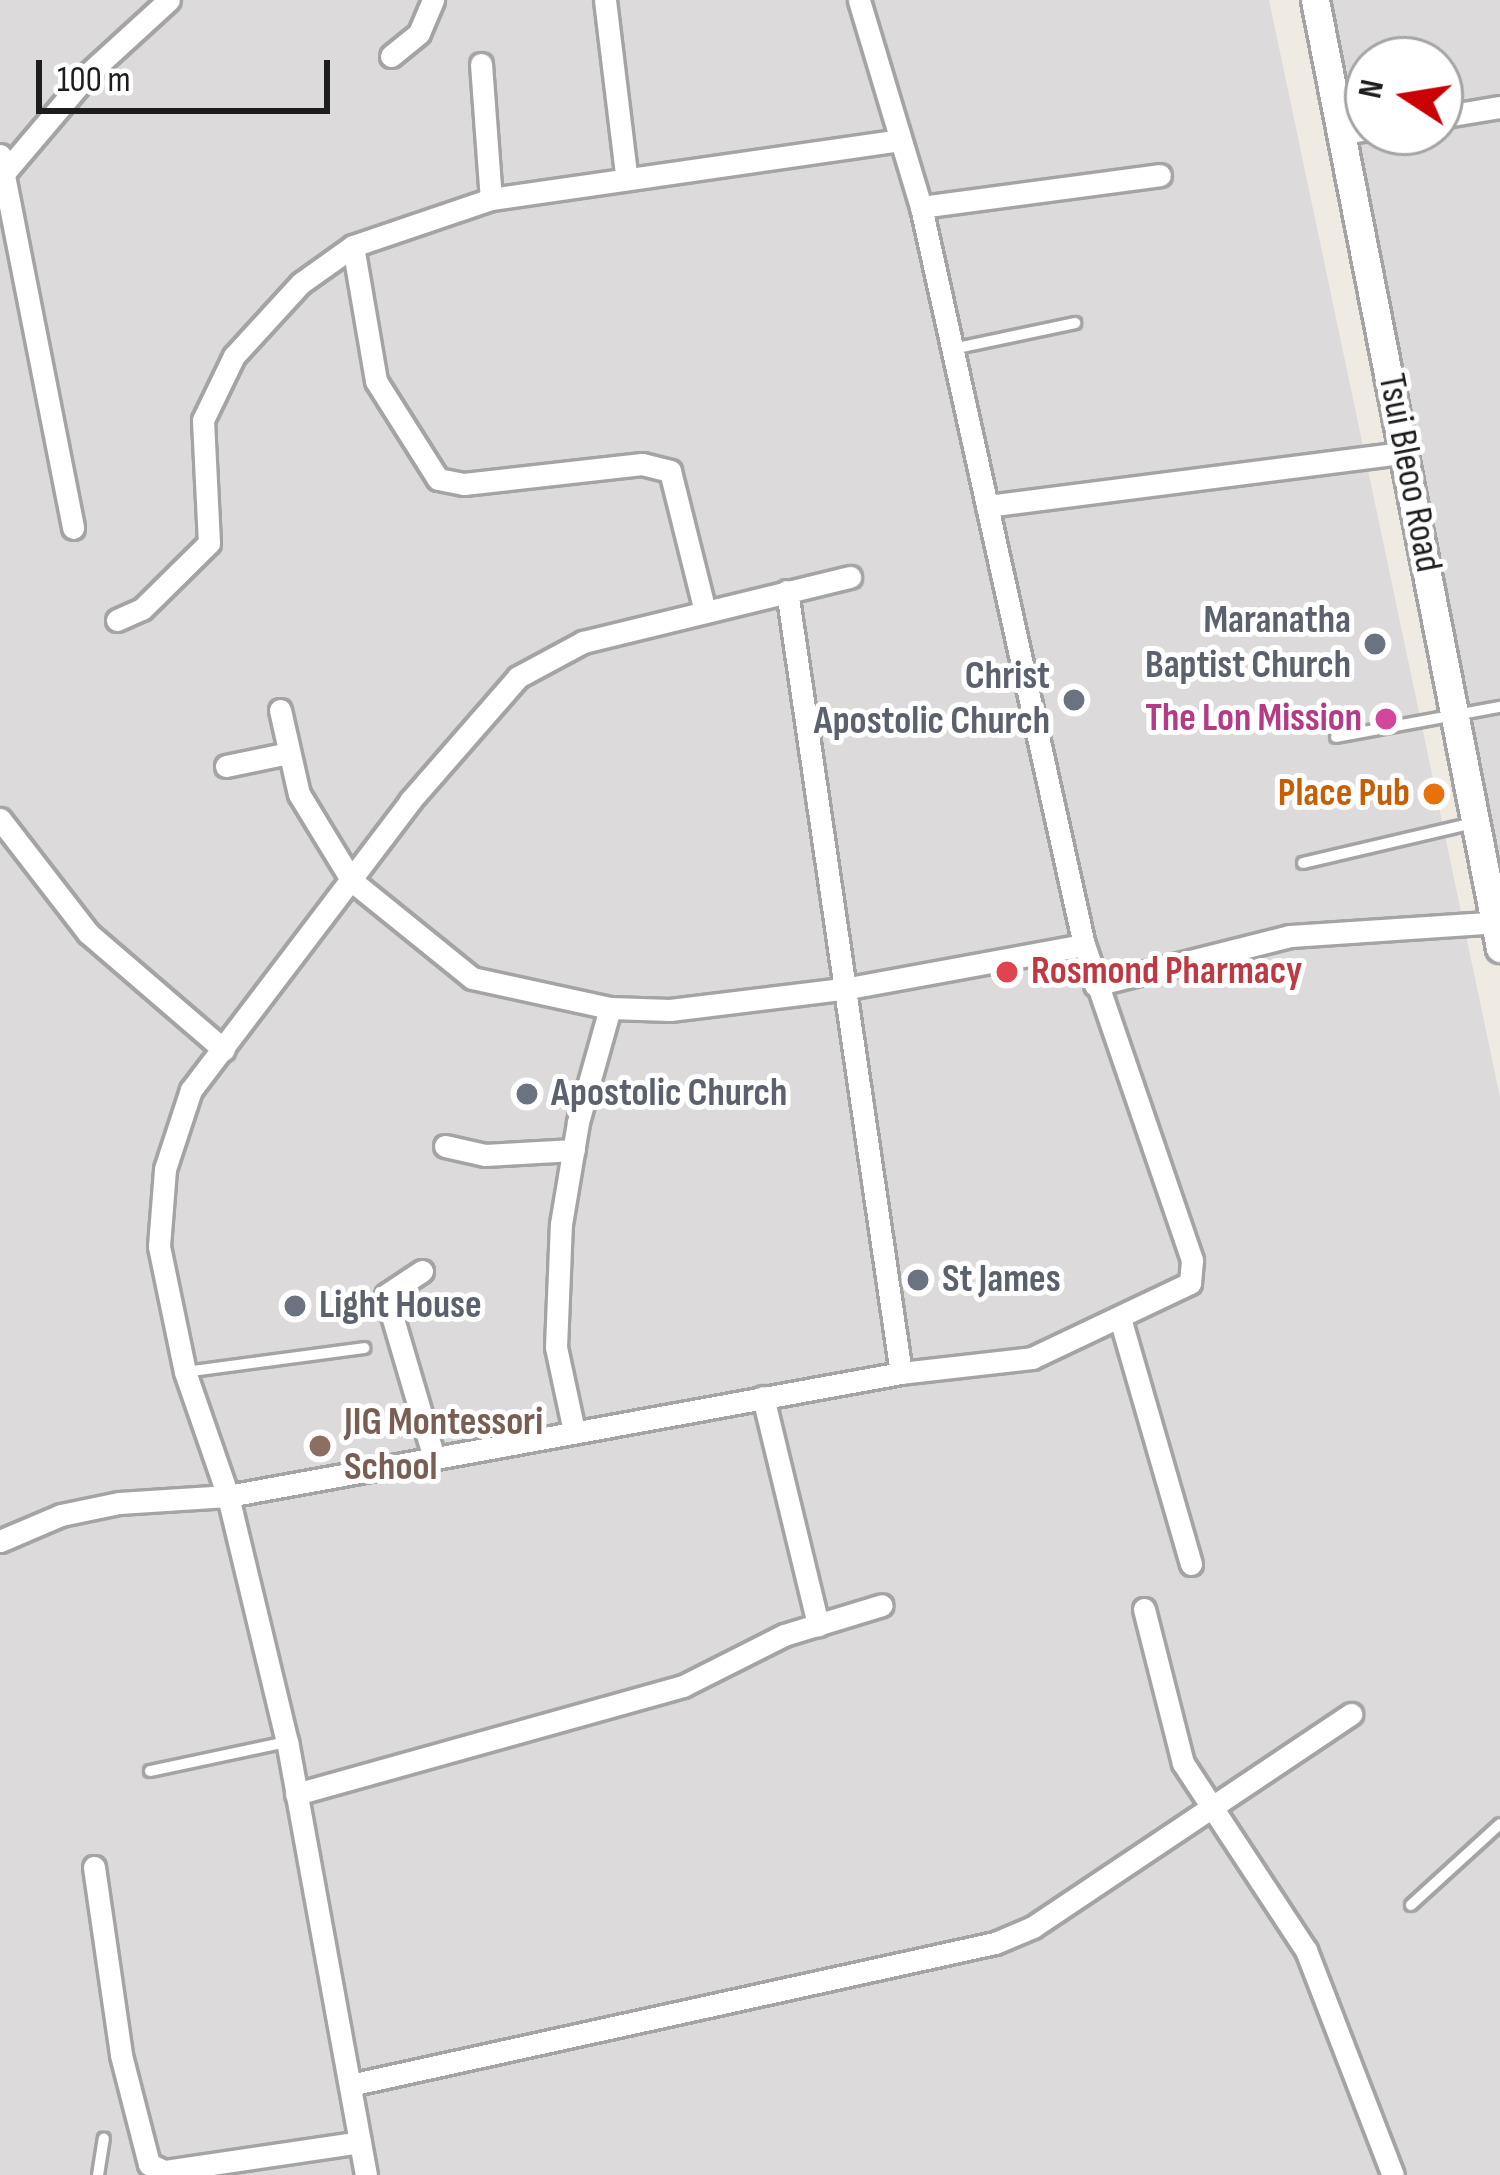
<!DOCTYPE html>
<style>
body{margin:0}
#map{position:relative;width:1500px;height:2175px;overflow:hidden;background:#efebe3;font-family:"Sofia Sans Condensed",sans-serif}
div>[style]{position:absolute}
.residential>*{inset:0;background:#dcdada}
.roads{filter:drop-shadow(3px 0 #a4a4a4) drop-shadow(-3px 0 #a4a4a4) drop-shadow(0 3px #a4a4a4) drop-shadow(0 -3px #a4a4a4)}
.service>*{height:10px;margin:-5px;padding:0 5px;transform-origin:5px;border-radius:5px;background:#fff}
.minor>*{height:21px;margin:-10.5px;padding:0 10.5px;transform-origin:10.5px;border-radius:10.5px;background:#fff}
.tertiary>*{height:27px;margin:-13.5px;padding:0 13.5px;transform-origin:13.5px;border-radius:13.5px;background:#fff}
.dots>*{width:33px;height:33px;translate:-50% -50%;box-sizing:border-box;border:6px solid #fff;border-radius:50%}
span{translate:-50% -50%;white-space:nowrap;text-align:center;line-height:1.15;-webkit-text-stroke:10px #fff;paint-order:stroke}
.street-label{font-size:39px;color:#1d1d1d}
.worship-label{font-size:39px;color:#5b616d;font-weight:700}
.right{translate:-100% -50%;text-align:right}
.left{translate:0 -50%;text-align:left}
.hotel-label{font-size:39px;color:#b23c85;font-weight:700}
.food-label{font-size:39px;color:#c56008;font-weight:700}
.health-label{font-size:39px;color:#be3a42;font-weight:700}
.education-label{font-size:39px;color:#785e54;font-weight:700}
.north{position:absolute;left:1344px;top:36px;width:120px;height:120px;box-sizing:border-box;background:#fff;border:3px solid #a5a5a5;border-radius:50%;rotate:282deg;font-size:33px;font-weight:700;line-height:48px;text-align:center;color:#1d1d1d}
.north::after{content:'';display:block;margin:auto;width:42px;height:54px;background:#cb0004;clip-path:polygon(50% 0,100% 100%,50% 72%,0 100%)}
.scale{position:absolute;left:36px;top:60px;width:294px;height:54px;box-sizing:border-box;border:6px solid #1d1d1d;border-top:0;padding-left:15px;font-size:36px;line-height:42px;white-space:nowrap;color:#1d1d1d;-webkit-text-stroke:9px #fff;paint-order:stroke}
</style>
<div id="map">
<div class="residential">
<div style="clip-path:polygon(0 0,1269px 0,1500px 1097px,1500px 2175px,0 2175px)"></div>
<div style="clip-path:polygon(evenodd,1327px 0,1500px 0,1500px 907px,1327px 0,1368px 60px,1440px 60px,1440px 132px,1368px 132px,1368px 60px)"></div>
</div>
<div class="roads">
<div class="service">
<div style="left:952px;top:349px;width:126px;rotate:-11.9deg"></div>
<div style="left:1336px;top:737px;width:167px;rotate:-10.4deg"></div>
<div style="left:1303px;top:863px;width:175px;rotate:-13.2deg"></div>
<div style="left:185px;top:1372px;width:181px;rotate:-7.6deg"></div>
<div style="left:150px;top:1771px;width:140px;rotate:-12deg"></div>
<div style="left:1411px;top:1905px;width:120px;rotate:-42.3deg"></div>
<div style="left:98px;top:2175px;width:37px;rotate:-81deg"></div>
</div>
<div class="minor">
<div style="left:605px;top:0;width:175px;rotate:83.1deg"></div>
<div style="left:391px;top:56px;width:36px;rotate:-39deg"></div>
<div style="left:419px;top:33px;width:36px;rotate:-67deg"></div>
<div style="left:481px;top:64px;width:135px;rotate:85.8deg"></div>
<div style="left:1440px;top:117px;width:61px;rotate:-9.5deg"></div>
<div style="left:1344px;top:133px;width:24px;rotate:-9deg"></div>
<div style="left:0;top:155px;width:380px;rotate:78.9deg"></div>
<div style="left:0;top:178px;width:138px;rotate:-49.7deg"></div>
<div style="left:89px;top:73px;width:108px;rotate:-42.4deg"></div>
<div style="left:921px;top:207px;width:241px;rotate:-7.6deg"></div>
<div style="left:353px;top:246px;width:137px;rotate:80.3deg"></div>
<div style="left:376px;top:381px;width:116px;rotate:57.7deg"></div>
<div style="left:438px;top:479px;width:26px;rotate:11deg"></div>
<div style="left:464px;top:484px;width:179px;rotate:-6.4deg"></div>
<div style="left:642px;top:464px;width:29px;rotate:14deg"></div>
<div style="left:670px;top:471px;width:140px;rotate:76deg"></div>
<div style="left:987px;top:506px;width:422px;rotate:-7.3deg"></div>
<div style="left:787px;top:591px;width:790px;rotate:81.71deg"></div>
<div style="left:117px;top:620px;width:27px;rotate:-24deg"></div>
<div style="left:142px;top:609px;width:94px;rotate:-44.6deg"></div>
<div style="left:209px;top:543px;width:123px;rotate:-92.8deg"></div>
<div style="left:203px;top:420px;width:71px;rotate:-64.2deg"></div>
<div style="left:234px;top:356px;width:99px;rotate:-47.5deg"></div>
<div style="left:301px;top:283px;width:64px;rotate:-35.4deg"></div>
<div style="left:353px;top:246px;width:146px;rotate:-18.8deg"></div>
<div style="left:491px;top:199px;width:413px;rotate:-8.2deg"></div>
<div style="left:280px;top:710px;width:86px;rotate:77.3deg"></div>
<div style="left:299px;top:794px;width:102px;rotate:58.7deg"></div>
<div style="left:352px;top:881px;width:154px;rotate:38.9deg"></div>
<div style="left:472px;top:978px;width:141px;rotate:12.3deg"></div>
<div style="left:610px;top:1008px;width:60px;rotate:1.9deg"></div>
<div style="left:670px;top:1010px;width:180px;rotate:-7deg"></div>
<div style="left:849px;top:988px;width:239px;rotate:-10.4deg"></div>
<div style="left:226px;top:766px;width:64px;rotate:-11.7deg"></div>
<div style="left:0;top:819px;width:144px;rotate:52.3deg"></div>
<div style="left:88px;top:933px;width:179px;rotate:40.7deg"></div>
<div style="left:1095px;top:985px;width:201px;rotate:-14.1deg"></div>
<div style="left:1290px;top:936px;width:210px;rotate:-3.8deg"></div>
<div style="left:445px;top:1146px;width:41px;rotate:12.7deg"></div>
<div style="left:485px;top:1155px;width:89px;rotate:-3.2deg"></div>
<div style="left:422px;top:1271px;width:43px;rotate:146.3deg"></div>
<div style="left:386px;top:1295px;width:170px;rotate:73.6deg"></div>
<div style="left:1120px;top:1318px;width:256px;rotate:73.9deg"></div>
<div style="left:763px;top:1397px;width:235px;rotate:76.4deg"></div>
<div style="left:574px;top:1431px;width:86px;rotate:-102.1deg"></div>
<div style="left:556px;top:1347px;width:123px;rotate:-87.7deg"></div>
<div style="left:561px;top:1224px;width:103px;rotate:-80.5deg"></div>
<div style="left:578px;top:1122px;width:118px;rotate:-74.3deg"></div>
<div style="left:0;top:1541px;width:66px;rotate:-23.1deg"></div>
<div style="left:61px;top:1515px;width:59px;rotate:-11.7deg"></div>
<div style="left:119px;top:1503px;width:109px;rotate:-3.7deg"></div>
<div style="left:228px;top:1496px;width:684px;rotate:-10.36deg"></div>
<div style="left:901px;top:1373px;width:132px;rotate:-6.5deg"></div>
<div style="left:1032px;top:1358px;width:175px;rotate:-25.4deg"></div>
<div style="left:1190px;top:1283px;width:23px;rotate:-85deg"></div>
<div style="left:1192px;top:1260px;width:333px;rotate:-108.9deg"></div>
<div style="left:1084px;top:945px;width:756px;rotate:-102.45deg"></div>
<div style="left:921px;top:207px;width:216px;rotate:-106.7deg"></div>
<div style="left:1144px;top:1609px;width:159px;rotate:75.8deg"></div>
<div style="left:1183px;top:1763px;width:224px;rotate:56.7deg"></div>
<div style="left:1306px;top:1950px;width:241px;rotate:68.9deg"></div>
<div style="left:296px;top:1794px;width:402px;rotate:-15.6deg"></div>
<div style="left:683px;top:1686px;width:113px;rotate:-26.8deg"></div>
<div style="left:784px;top:1635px;width:102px;rotate:-17deg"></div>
<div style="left:94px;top:1867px;width:190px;rotate:81.8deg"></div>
<div style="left:121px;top:2055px;width:113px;rotate:75.6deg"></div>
<div style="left:149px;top:2164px;width:17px;rotate:25deg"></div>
<div style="left:164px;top:2171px;width:198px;rotate:-8.4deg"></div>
<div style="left:350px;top:2085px;width:660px;rotate:-12.42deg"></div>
<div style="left:995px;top:1943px;width:41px;rotate:-22.8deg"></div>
<div style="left:1033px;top:1927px;width:383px;rotate:-33.8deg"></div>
<div style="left:366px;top:2175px;width:440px;rotate:-100.3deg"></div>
<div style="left:287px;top:1742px;width:253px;rotate:-103.5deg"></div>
<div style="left:228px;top:1496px;width:131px;rotate:-109.1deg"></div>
<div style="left:185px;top:1372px;width:129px;rotate:-101.7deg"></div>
<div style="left:159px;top:1246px;width:77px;rotate:-85.5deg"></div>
<div style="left:165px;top:1169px;width:83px;rotate:-71.8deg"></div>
<div style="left:191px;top:1090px;width:363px;rotate:-52.8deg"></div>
<div style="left:410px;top:801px;width:164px;rotate:-48.9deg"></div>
<div style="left:518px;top:677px;width:74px;rotate:-28.3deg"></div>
<div style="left:583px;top:642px;width:275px;rotate:-13.7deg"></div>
</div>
<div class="tertiary">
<div style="left:1315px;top:0;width:966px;rotate:78.96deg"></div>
</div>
</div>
<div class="dots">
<div style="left:1375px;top:644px;background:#6b7280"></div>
<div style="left:1074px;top:700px;background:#6b7280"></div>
<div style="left:1386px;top:719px;background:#d1479c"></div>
<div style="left:1434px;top:794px;background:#e8710a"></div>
<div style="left:1007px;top:972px;background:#e0444e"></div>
<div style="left:527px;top:1094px;background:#6b7280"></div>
<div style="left:918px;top:1280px;background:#6b7280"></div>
<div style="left:295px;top:1306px;background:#6b7280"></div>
<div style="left:320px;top:1446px;background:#8d6e63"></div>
</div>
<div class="street-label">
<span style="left:1409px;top:473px;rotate:79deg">Tsui Bleoo Road</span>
</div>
<div class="worship-label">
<span class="right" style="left:1351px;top:644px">Maranatha<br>Baptist Church</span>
<span class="right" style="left:1050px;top:700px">Christ<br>Apostolic Church</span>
<span class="left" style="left:551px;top:1094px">Apostolic Church</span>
<span class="left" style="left:942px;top:1280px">St James</span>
<span class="left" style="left:319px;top:1306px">Light House</span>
</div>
<div class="hotel-label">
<span class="right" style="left:1362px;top:719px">The Lon Mission</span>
</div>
<div class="food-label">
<span class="right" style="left:1410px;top:794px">Place Pub</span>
</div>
<div class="health-label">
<span class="left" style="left:1031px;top:972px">Rosmond Pharmacy</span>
</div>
<div class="education-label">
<span class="left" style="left:344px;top:1446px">JIG Montessori<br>School</span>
</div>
<div class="north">N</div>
<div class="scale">100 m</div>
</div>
